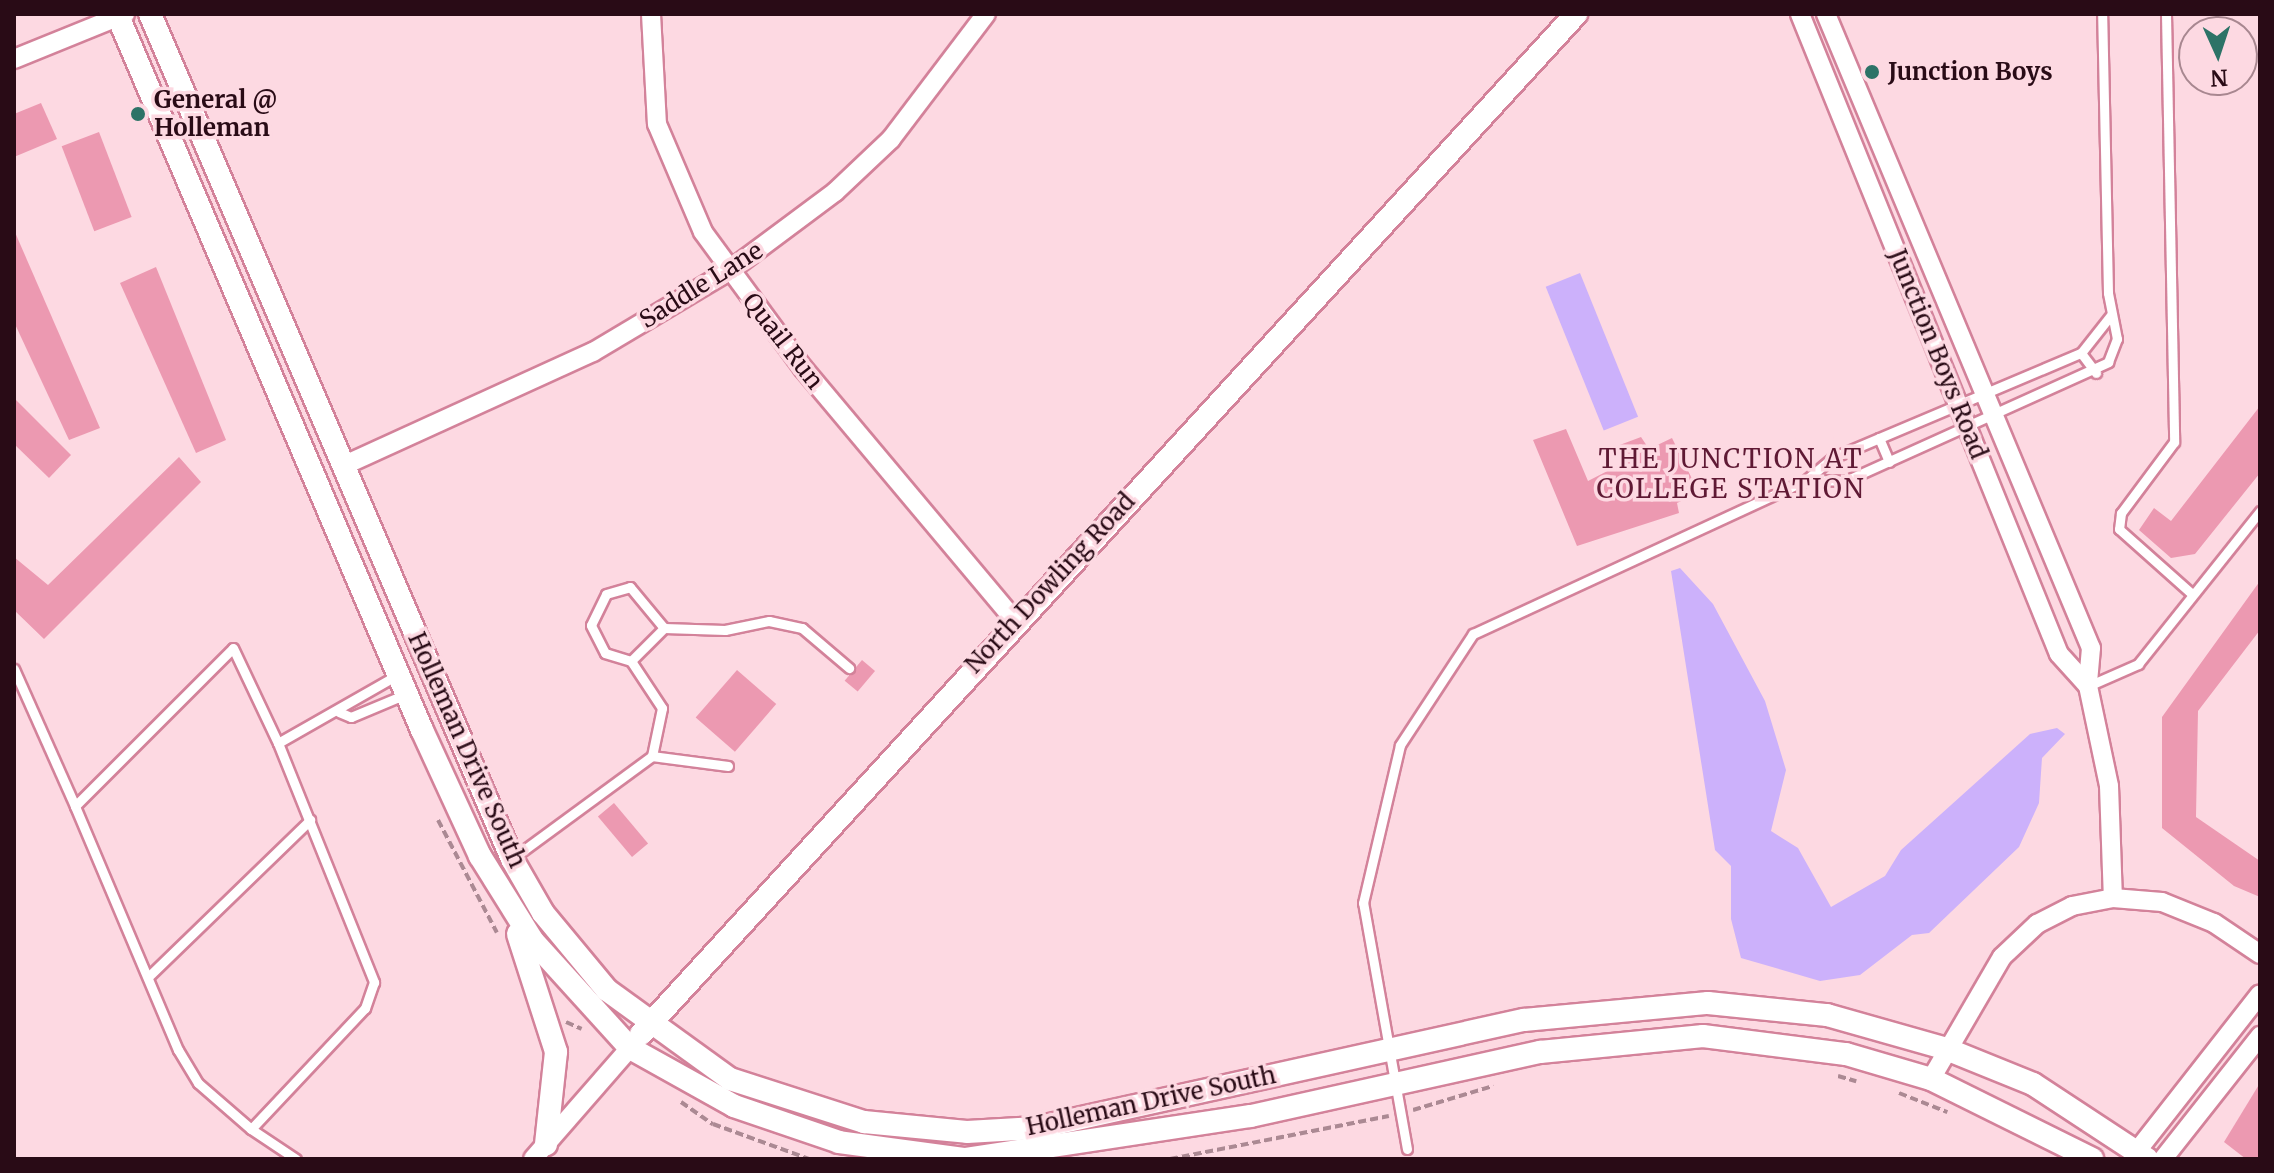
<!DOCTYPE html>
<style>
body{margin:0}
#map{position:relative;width:2274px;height:1173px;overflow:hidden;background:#fdd9e2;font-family:Merriweather,serif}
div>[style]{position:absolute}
.water>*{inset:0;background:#ccb1fb;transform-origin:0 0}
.building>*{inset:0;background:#ec99b1;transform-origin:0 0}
.path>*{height:4px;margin-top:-2px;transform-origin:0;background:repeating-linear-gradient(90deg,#ab8993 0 8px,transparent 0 12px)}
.roads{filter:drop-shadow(2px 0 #d3829a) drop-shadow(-2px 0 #d3829a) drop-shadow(0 2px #d3829a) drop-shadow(0 -2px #d3829a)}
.service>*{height:9px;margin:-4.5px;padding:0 4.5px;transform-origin:4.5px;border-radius:4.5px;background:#fff}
.minor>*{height:18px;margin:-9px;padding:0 9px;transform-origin:9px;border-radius:9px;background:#fff}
.tertiary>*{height:22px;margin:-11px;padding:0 11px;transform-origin:11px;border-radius:11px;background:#fff}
.dots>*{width:22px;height:22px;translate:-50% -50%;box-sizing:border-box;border:4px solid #fdd9e2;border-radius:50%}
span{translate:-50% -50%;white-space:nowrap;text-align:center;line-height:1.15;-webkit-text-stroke:7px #fdd9e2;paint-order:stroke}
.poi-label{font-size:24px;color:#290b16;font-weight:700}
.left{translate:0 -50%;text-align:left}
.street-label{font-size:24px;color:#290b16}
.neighbourhood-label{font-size:26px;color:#5f1934;letter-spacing:2px}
.frame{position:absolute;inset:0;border:16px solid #290b16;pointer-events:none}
.north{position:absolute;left:2178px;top:16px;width:80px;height:80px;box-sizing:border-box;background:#fdd9e2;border:2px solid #a88790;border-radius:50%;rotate:177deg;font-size:22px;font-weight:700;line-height:32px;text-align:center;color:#290b16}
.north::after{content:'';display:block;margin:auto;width:28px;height:36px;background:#2d7367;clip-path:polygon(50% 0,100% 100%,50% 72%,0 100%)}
</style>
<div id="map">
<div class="water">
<div style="left:1580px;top:273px;width:155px;height:37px;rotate:68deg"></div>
<div style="clip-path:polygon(1680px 568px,1713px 604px,1765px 701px,1786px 770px,1771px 831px,1798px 848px,1831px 907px,1885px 876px,1901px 850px,2030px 734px,2057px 728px,2065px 734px,2042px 758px,2039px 803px,2019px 847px,1929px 933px,1912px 935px,1860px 975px,1820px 981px,1741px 958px,1731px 919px,1731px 866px,1715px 850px,1671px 571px)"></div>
</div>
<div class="building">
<div style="clip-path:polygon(41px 103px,57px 139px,14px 157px,14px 114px)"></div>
<div style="left:99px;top:132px;width:91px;height:40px;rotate:69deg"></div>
<div style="clip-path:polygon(14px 230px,100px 428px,69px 440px,14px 322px)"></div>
<div style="clip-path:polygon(156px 267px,226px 440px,196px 453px,120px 283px)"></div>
<div style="clip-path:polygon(14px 398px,71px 455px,49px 478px,14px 444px)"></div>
<div style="clip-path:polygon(2260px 406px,2260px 473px,2195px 554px,2171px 558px,2139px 530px,2154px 508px,2171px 521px)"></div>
<div style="clip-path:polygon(1566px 429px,1588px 481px,1625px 462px,1617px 446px,1641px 437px,1649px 449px,1672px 438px,1699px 493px,1677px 503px,1679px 513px,1577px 546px,1533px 440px)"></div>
<div style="clip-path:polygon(179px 457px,201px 482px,44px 639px,14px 610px,14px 557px,48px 585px)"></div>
<div style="clip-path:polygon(2260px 581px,2260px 630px,2198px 711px,2196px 817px,2260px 861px,2260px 897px,2234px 886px,2162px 828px,2162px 717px)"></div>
<div style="left:862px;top:660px;width:17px;height:27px;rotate:40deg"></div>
<div style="left:737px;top:670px;width:52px;height:63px;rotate:41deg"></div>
<div style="left:614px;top:803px;width:53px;height:21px;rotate:50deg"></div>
<div style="clip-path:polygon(2260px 1083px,2260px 1159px,2246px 1159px,2224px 1142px)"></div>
</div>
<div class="path">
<div style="left:438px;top:820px;width:127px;rotate:62.4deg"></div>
<div style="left:566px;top:1022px;width:17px;rotate:24deg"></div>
<div style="left:1838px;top:1076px;width:19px;rotate:16deg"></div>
<div style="left:1899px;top:1093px;width:52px;rotate:21.6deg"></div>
<div style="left:681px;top:1102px;width:39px;rotate:35deg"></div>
<div style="left:713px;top:1124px;width:102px;rotate:20deg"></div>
<div style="left:1413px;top:1110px;width:84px;rotate:-16.7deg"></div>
<div style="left:1170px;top:1159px;width:223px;rotate:-11.1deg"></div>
</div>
<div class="roads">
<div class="service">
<div style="left:2166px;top:14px;width:428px;rotate:88.9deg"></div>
<div style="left:2174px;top:442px;width:89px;rotate:126.7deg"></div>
<div style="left:2121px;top:513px;width:16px;rotate:97deg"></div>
<div style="left:2119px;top:529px;width:98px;rotate:41.7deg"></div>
<div style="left:2081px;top:353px;width:25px;rotate:53deg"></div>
<div style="left:1879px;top:438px;width:26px;rotate:67deg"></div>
<div style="left:1806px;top:480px;width:39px;rotate:1deg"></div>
<div style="left:1845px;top:481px;width:289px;rotate:-24.3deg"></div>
<div style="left:2108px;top:362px;width:25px;rotate:-69deg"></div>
<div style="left:2117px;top:339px;width:47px;rotate:-101.1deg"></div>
<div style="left:2108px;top:293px;width:279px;rotate:-91.2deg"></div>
<div style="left:631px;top:661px;width:47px;rotate:-45deg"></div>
<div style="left:14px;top:669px;width:150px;rotate:66deg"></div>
<div style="left:2088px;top:686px;width:55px;rotate:-23.7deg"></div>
<div style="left:2138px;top:664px;width:196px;rotate:-51.4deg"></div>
<div style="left:339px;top:712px;width:13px;rotate:23deg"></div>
<div style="left:351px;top:717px;width:60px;rotate:-22.7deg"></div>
<div style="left:278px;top:743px;width:258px;rotate:68.1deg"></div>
<div style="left:374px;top:982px;width:28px;rotate:109deg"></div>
<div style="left:365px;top:1008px;width:166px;rotate:133.3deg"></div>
<div style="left:251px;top:1129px;width:70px;rotate:-139deg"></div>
<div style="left:198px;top:1083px;width:39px;rotate:-121deg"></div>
<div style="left:178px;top:1050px;width:265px;rotate:-112.9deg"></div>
<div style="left:75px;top:806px;width:223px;rotate:-45deg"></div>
<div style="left:233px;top:648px;width:105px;rotate:64.7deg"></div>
<div style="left:278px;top:743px;width:137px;rotate:-29.7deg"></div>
<div style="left:728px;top:766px;width:77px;rotate:-172.5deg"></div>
<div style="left:652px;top:756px;width:49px;rotate:-78.2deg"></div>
<div style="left:662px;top:708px;width:56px;rotate:-123.4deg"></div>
<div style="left:631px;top:661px;width:27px;rotate:-163deg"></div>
<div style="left:605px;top:653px;width:31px;rotate:-117deg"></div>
<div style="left:591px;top:625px;width:34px;rotate:-64deg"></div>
<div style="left:606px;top:594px;width:25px;rotate:-16deg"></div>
<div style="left:630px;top:587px;width:53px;rotate:50.3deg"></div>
<div style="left:664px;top:628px;width:61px;rotate:1.9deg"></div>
<div style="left:725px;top:630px;width:45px;rotate:-11.6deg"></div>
<div style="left:769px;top:621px;width:34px;rotate:12deg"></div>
<div style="left:802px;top:628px;width:62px;rotate:40.4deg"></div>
<div style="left:513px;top:858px;width:172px;rotate:-36.3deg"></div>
<div style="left:148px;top:977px;width:226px;rotate:-44.1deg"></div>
<div style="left:251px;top:1129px;width:54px;rotate:33.7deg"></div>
<div style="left:1407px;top:1149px;width:250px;rotate:-100.1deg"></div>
<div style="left:1363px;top:903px;width:162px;rotate:-76.8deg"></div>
<div style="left:1400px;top:745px;width:133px;rotate:-56.7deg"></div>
<div style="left:1473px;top:634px;width:367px;rotate:-24.8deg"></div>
<div style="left:1806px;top:480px;width:34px;rotate:-40deg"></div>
<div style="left:1832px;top:458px;width:270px;rotate:-22.9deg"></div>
<div style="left:2081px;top:353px;width:48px;rotate:-51.7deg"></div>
</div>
<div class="minor">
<div style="left:651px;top:14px;width:110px;rotate:86.9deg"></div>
<div style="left:657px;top:124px;width:117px;rotate:66.9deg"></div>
<div style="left:703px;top:232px;width:169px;rotate:53.7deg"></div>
<div style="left:803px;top:368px;width:330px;rotate:50deg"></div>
<div style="left:1800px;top:14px;width:690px;rotate:67.97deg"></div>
<div style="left:2059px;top:654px;width:43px;rotate:47.8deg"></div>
<div style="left:1826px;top:14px;width:687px;rotate:67.32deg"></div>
<div style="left:2091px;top:648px;width:38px;rotate:95deg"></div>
<div style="left:2088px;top:686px;width:102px;rotate:78.1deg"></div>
<div style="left:2109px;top:786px;width:112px;rotate:88deg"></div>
<div style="left:14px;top:59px;width:120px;rotate:-22.1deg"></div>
<div style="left:347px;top:464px;width:270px;rotate:-24.5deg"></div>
<div style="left:593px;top:352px;width:158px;rotate:-30.8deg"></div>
<div style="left:729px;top:271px;width:132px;rotate:-36.7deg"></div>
<div style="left:835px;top:192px;width:77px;rotate:-43.4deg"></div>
<div style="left:891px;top:139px;width:157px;rotate:-52.8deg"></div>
<div style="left:1931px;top:1079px;width:141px;rotate:-59.8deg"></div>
<div style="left:2002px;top:957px;width:48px;rotate:-43.3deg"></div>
<div style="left:2037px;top:924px;width:39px;rotate:-27deg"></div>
<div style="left:2072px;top:906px;width:42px;rotate:-11deg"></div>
<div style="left:2113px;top:898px;width:49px;rotate:4.7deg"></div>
<div style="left:2162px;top:902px;width:56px;rotate:22deg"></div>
<div style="left:2214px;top:923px;width:55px;rotate:34deg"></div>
<div style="left:2137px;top:1151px;width:199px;rotate:-51.9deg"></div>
<div style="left:533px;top:1159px;width:147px;rotate:-48.9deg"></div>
<div style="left:2163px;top:1159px;width:157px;rotate:-51.7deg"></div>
</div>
<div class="tertiary">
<div style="left:117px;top:14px;width:778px;rotate:66.93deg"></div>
<div style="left:422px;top:730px;width:139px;rotate:65.3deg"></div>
<div style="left:480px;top:856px;width:100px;rotate:58.1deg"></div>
<div style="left:533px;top:941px;width:144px;rotate:47.8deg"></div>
<div style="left:630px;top:1048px;width:119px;rotate:29.1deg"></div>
<div style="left:734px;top:1106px;width:111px;rotate:18.9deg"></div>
<div style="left:839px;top:1142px;width:126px;rotate:7.7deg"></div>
<div style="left:150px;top:14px;width:919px;rotate:66.81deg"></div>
<div style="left:512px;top:859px;width:62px;rotate:60.1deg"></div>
<div style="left:543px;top:913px;width:100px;rotate:50.3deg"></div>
<div style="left:607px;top:990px;width:152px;rotate:35.9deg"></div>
<div style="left:730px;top:1079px;width:141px;rotate:17.8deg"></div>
<div style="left:864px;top:1122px;width:103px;rotate:5.5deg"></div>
<div style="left:967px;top:1132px;width:69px;rotate:-3.3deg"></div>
<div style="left:1036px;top:1128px;width:500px;rotate:-12.5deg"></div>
<div style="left:1524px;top:1020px;width:185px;rotate:-5.3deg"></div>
<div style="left:1708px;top:1003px;width:120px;rotate:5.8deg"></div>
<div style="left:1827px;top:1015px;width:122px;rotate:15.8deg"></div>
<div style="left:1944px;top:1048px;width:96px;rotate:22deg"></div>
<div style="left:2033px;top:1084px;width:136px;rotate:33.3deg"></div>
<div style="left:518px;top:934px;width:124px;rotate:72.1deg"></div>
<div style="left:556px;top:1052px;width:93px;rotate:96.2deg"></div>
<div style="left:641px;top:1034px;width:1384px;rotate:-47.49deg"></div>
<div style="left:966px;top:1159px;width:288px;rotate:-8.6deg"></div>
<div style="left:1251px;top:1116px;width:296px;rotate:-12.5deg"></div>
<div style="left:1540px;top:1052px;width:164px;rotate:-5.6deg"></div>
<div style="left:1703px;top:1036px;width:144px;rotate:7.2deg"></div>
<div style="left:1846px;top:1054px;width:89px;rotate:16.4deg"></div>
<div style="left:1931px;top:1079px;width:180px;rotate:26.4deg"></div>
</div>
</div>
<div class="dots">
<div style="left:1872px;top:72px;background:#2d7367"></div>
<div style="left:138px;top:114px;background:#2d7367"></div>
</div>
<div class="poi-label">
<span class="left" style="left:1888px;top:72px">Junction Boys</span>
<span class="left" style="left:154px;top:114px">General @<br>Holleman</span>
</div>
<div class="street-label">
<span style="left:701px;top:285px;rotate:-32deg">Saddle Lane</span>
<span style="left:783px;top:341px;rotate:52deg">Quail Run</span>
<span style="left:1938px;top:354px;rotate:68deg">Junction Boys Road</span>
<span style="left:1050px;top:583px;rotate:-47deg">North Dowling Road</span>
<span style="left:467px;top:750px;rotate:66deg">Holleman Drive South</span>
<span style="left:1151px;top:1101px;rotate:-12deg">Holleman Drive South</span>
</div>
<div class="neighbourhood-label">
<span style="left:1731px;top:474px">THE JUNCTION AT<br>COLLEGE STATION</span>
</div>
<div class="frame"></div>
<div class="north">N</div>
</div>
